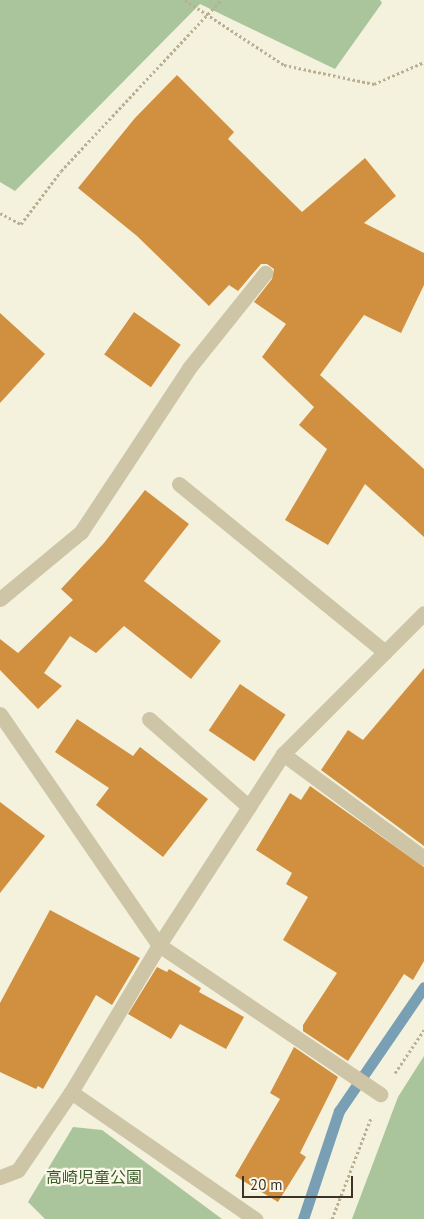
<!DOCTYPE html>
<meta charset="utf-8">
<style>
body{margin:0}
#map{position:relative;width:424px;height:1219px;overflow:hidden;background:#f4f1dd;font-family:"PT Sans","Noto Sans JP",sans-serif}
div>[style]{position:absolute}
.green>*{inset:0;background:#aac59b}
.stream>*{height:11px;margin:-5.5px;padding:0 5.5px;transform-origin:5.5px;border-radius:5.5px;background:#799fb4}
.building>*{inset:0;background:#d0903f;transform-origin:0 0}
.path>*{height:3px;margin-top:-1.5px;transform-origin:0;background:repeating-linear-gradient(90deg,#bab091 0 2.5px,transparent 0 5px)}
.lane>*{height:15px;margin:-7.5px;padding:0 7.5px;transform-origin:7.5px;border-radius:7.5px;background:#cec5a7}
.street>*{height:15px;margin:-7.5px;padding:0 7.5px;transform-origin:7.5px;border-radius:7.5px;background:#cec5a7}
span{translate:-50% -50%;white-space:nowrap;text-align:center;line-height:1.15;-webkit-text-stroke:4.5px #fbf9ea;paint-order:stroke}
.park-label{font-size:16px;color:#395b2a}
.scale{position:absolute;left:242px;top:1176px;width:111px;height:22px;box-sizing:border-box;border:2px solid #3a3328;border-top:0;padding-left:6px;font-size:15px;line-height:18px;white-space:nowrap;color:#3a3328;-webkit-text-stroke:4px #fbf9ea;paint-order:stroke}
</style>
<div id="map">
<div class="green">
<div style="clip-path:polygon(0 0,380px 0,382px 3px,335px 69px,200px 4px,15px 191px,0 182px)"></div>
<div style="clip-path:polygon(424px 1056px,424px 1219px,352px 1219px,398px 1097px)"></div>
<div style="clip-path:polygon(73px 1127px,102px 1130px,222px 1219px,45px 1219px,28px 1202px)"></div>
</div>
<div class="stream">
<div style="left:303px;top:1219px;width:114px;rotate:-71.6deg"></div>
<div style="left:339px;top:1111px;width:150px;rotate:-55.6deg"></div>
</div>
<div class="building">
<div style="clip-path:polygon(177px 75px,234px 132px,228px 139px,302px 212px,365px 158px,396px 196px,364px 223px,424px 253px,424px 285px,401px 333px,364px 315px,320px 375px,424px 469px,424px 537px,365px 484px,328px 545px,285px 520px,327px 449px,299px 425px,314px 407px,262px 357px,286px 324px,254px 302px,272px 279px,274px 269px,267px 264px,261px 264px,238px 291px,229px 285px,209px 306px,137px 236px,78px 188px,135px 118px)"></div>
<div style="left:134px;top:312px;width:57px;height:52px;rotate:35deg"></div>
<div style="clip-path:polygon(0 313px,45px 354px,0 403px)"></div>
<div style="clip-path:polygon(145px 490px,189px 524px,144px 581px,221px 641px,191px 679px,124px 626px,96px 653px,70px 636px,44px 673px,62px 686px,38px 709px,0 670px,0 639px,18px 653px,73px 600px,61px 589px,104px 543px)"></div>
<div style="clip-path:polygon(424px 668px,424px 846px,321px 770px,348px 730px,363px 740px)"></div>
<div style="left:240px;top:684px;width:55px;height:56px;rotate:34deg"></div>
<div style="clip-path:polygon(77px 719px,133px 756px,140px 747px,208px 799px,163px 857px,96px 805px,109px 788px,55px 752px)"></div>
<div style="clip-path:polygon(310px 786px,424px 867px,424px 961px,413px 980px,404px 974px,348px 1061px,303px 1031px,303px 1025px,337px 973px,283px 940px,308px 897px,286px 884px,292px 873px,256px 850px,290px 793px,301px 800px)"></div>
<div style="clip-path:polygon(0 802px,45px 836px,0 893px)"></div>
<div style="clip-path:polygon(50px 910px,140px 958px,112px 1005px,96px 995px,43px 1089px,38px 1086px,36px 1089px,0 1072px,0 1003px)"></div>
<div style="clip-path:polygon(157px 967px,167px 972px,169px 969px,201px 988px,199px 992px,244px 1017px,226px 1049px,180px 1024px,171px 1039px,128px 1014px)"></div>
<div style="clip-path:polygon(294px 1047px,338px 1077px,300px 1153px,306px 1157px,278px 1202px,235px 1176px,280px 1099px,270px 1093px)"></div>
</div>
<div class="path">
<div style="left:185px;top:0;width:118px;rotate:33.3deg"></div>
<div style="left:284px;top:65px;width:92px;rotate:11.9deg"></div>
<div style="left:374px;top:84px;width:55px;rotate:-23.7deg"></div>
<div style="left:0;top:213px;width:24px;rotate:28deg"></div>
<div style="left:21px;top:224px;width:66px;rotate:-53deg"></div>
<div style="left:61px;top:171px;width:234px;rotate:-46.9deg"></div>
<div style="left:395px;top:1073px;width:52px;rotate:-56deg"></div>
<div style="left:332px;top:1219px;width:108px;rotate:-68.9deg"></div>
</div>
<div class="lane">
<div style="left:179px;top:484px;width:266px;rotate:39.2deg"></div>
<div style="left:0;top:599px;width:105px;rotate:-39.6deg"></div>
<div style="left:81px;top:532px;width:196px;rotate:-56.6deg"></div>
<div style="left:189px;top:368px;width:122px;rotate:-51.3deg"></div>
<div style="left:149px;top:719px;width:133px;rotate:41.3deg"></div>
</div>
<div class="street">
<div style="left:0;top:714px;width:280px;rotate:55.5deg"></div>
<div style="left:159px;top:945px;width:267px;rotate:34deg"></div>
<div style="left:283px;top:754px;width:175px;rotate:36.4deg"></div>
<div style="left:71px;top:1092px;width:224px;rotate:34.6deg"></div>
<div style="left:0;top:1177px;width:19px;rotate:-21deg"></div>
<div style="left:18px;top:1170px;width:94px;rotate:-55.8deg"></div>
<div style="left:71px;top:1092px;width:171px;rotate:-59.1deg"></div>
<div style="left:159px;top:945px;width:228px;rotate:-57deg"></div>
<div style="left:283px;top:754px;width:199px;rotate:-45deg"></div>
</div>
<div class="park-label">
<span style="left:94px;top:1177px">高崎児童公園</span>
</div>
<div class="scale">20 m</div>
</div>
